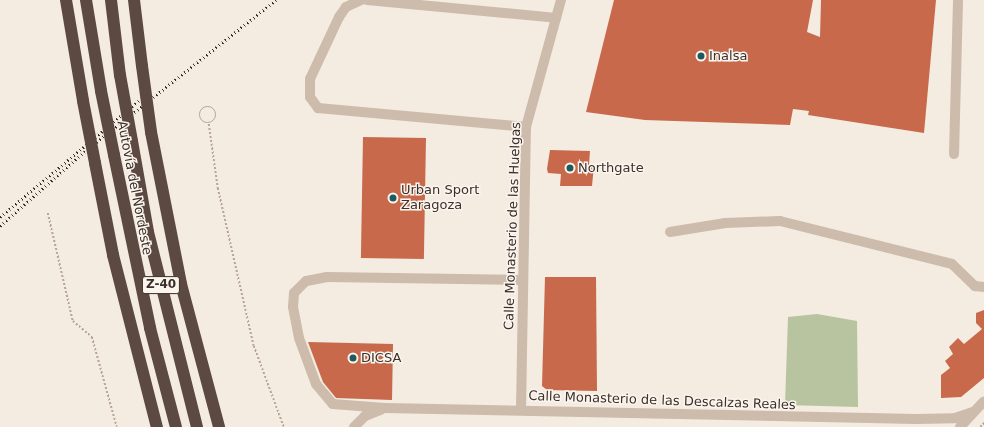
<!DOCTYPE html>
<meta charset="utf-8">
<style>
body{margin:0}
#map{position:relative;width:984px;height:427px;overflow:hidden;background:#f4ebe1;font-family:"DejaVu Sans",sans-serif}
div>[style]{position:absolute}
.green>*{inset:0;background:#b8c4a0}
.building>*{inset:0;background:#c8694b;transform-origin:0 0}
.path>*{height:1.5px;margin-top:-0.75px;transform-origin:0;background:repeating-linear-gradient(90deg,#b9a596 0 2px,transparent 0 4px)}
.path>.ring{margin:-0.75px;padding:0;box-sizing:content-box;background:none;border:1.5px solid #b9a596;border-radius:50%}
.street>*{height:10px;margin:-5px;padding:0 5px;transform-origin:5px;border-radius:5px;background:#cdbbac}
.highway>*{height:12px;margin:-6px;padding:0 6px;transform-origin:6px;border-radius:6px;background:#5c4a42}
.rail>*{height:2.5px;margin-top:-1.25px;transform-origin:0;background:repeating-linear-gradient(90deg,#3b302b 0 1px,transparent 0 4px)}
.highway-bridge>*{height:12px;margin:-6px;padding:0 6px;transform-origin:6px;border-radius:6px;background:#5c4a42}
.dots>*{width:11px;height:11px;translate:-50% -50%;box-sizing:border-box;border:2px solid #fbf5ee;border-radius:50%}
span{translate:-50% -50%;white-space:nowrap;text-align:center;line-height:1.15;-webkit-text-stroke:3px #fbf5ee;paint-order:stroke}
.shield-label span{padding:1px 3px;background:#fbf5ee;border:1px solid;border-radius:3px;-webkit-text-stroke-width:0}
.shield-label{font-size:12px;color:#3b302b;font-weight:700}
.poi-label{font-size:13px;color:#3b302b}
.left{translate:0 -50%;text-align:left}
.street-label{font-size:13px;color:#3b302b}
</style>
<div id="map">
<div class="green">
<div style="clip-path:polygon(817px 314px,857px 321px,858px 407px,785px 405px,788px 317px)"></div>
</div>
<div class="building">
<div style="clip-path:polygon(614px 0,813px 0,807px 32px,820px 37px,821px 0,936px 0,924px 133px,808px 115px,809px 111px,793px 109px,790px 125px,645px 120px,586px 112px)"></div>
<div style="left:363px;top:137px;width:63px;height:121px;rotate:1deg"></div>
<div style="clip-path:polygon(550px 150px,590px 151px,589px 165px,594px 165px,592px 186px,560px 186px,561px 174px,548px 173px,547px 169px)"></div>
<div style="clip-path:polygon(545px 277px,596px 277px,597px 391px,547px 390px,542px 386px)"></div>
<div style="clip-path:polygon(984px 310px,984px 378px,961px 397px,941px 398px,941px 375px,950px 368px,945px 361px,953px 354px,949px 347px,958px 338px,964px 344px,982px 329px,976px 323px,976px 313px)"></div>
<div style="clip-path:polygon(308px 342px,393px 344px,392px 400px,336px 398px,323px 382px)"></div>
</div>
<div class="path">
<div class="ring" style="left:200px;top:107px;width:14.5px;height:14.5px"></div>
<div style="left:209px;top:124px;width:65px;rotate:82deg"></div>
<div style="left:218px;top:188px;width:162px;rotate:77.2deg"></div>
<div style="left:254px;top:346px;width:86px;rotate:69.7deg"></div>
<div style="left:48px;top:213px;width:111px;rotate:77deg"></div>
<div style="left:73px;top:321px;width:25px;rotate:40deg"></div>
<div style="left:92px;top:337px;width:93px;rotate:74.5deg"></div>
<div style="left:980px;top:427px;width:6px;rotate:-45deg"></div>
</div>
<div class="street">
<div style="left:361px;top:0;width:17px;rotate:155deg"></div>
<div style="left:346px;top:7px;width:12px;rotate:125deg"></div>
<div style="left:339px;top:17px;width:68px;rotate:115.1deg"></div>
<div style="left:310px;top:79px;width:18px;rotate:90deg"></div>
<div style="left:310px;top:97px;width:14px;rotate:54deg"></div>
<div style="left:318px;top:108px;width:209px;rotate:5.2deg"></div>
<div style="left:367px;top:0;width:190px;rotate:5.4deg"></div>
<div style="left:954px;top:154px;width:154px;rotate:-88.5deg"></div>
<div style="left:670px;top:232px;width:56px;rotate:-9.3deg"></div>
<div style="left:725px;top:223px;width:55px;rotate:-2.1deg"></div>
<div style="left:780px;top:221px;width:177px;rotate:14deg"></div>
<div style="left:952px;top:264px;width:32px;rotate:44deg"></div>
<div style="left:975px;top:286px;width:9px;rotate:6deg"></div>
<div style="left:522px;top:280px;width:195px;rotate:-179.1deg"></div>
<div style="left:327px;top:277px;width:21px;rotate:169deg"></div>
<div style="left:306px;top:281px;width:17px;rotate:135deg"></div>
<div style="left:294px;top:293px;width:14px;rotate:94deg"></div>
<div style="left:293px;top:307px;width:32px;rotate:79deg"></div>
<div style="left:299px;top:338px;width:49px;rotate:69.7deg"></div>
<div style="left:316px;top:384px;width:26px;rotate:50deg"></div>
<div style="left:333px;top:404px;width:52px;rotate:4.4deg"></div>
<div style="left:385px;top:408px;width:531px;rotate:1.19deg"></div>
<div style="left:916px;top:419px;width:39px;rotate:-1deg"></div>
<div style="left:955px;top:418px;width:18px;rotate:-19deg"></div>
<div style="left:521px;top:410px;width:283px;rotate:-89deg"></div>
<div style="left:526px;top:127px;width:132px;rotate:-74.6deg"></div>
<div style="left:354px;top:427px;width:16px;rotate:-45deg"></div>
<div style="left:365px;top:416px;width:18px;rotate:-22deg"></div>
<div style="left:960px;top:427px;width:35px;rotate:-47deg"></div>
</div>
<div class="highway">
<div style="left:66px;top:0;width:102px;rotate:80.4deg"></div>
<div style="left:86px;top:0;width:92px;rotate:80.6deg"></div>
<div style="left:111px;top:0;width:76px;rotate:83.2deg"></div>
<div style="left:134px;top:0;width:66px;rotate:83.1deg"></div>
<div style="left:151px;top:132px;width:155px;rotate:78.8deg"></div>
<div style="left:181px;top:284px;width:148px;rotate:75.1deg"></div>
<div style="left:132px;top:141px;width:92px;rotate:80deg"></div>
<div style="left:148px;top:232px;width:201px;rotate:75.9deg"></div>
<div style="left:114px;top:155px;width:177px;rotate:78.2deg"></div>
<div style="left:150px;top:328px;width:102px;rotate:75.3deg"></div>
<div style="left:95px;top:163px;width:94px;rotate:78.9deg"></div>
<div style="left:113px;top:255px;width:178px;rotate:75.7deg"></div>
</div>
<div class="rail">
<div style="left:0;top:217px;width:185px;rotate:-40deg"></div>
<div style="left:0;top:226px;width:112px;rotate:-41.4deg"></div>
<div style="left:84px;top:152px;width:245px;rotate:-38.4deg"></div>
</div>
<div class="highway-bridge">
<div style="left:142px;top:66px;width:67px;rotate:82.2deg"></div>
<div style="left:120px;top:75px;width:67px;rotate:79.7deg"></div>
<div style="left:101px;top:91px;width:65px;rotate:78.5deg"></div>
<div style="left:83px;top:101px;width:63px;rotate:79deg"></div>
</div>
<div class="dots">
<div style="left:701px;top:56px;background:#1f5a5e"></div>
<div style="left:570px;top:168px;background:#1f5a5e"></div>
<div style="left:393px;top:198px;background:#1f5a5e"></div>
<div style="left:353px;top:358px;background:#1f5a5e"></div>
</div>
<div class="shield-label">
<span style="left:161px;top:285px">Z-40</span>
</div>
<div class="poi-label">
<span class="left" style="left:709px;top:56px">Inalsa</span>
<span class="left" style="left:578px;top:168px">Northgate</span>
<span class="left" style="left:401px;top:198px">Urban Sport<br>Zaragoza</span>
<span class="left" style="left:361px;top:358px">DICSA</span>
</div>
<div class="street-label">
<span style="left:134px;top:188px;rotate:79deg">Autovía del Nordeste</span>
<span style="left:513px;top:226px;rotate:-88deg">Calle Monasterio de las Huelgas</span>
<span style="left:662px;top:401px;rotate:2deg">Calle Monasterio de las Descalzas Reales</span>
</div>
</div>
